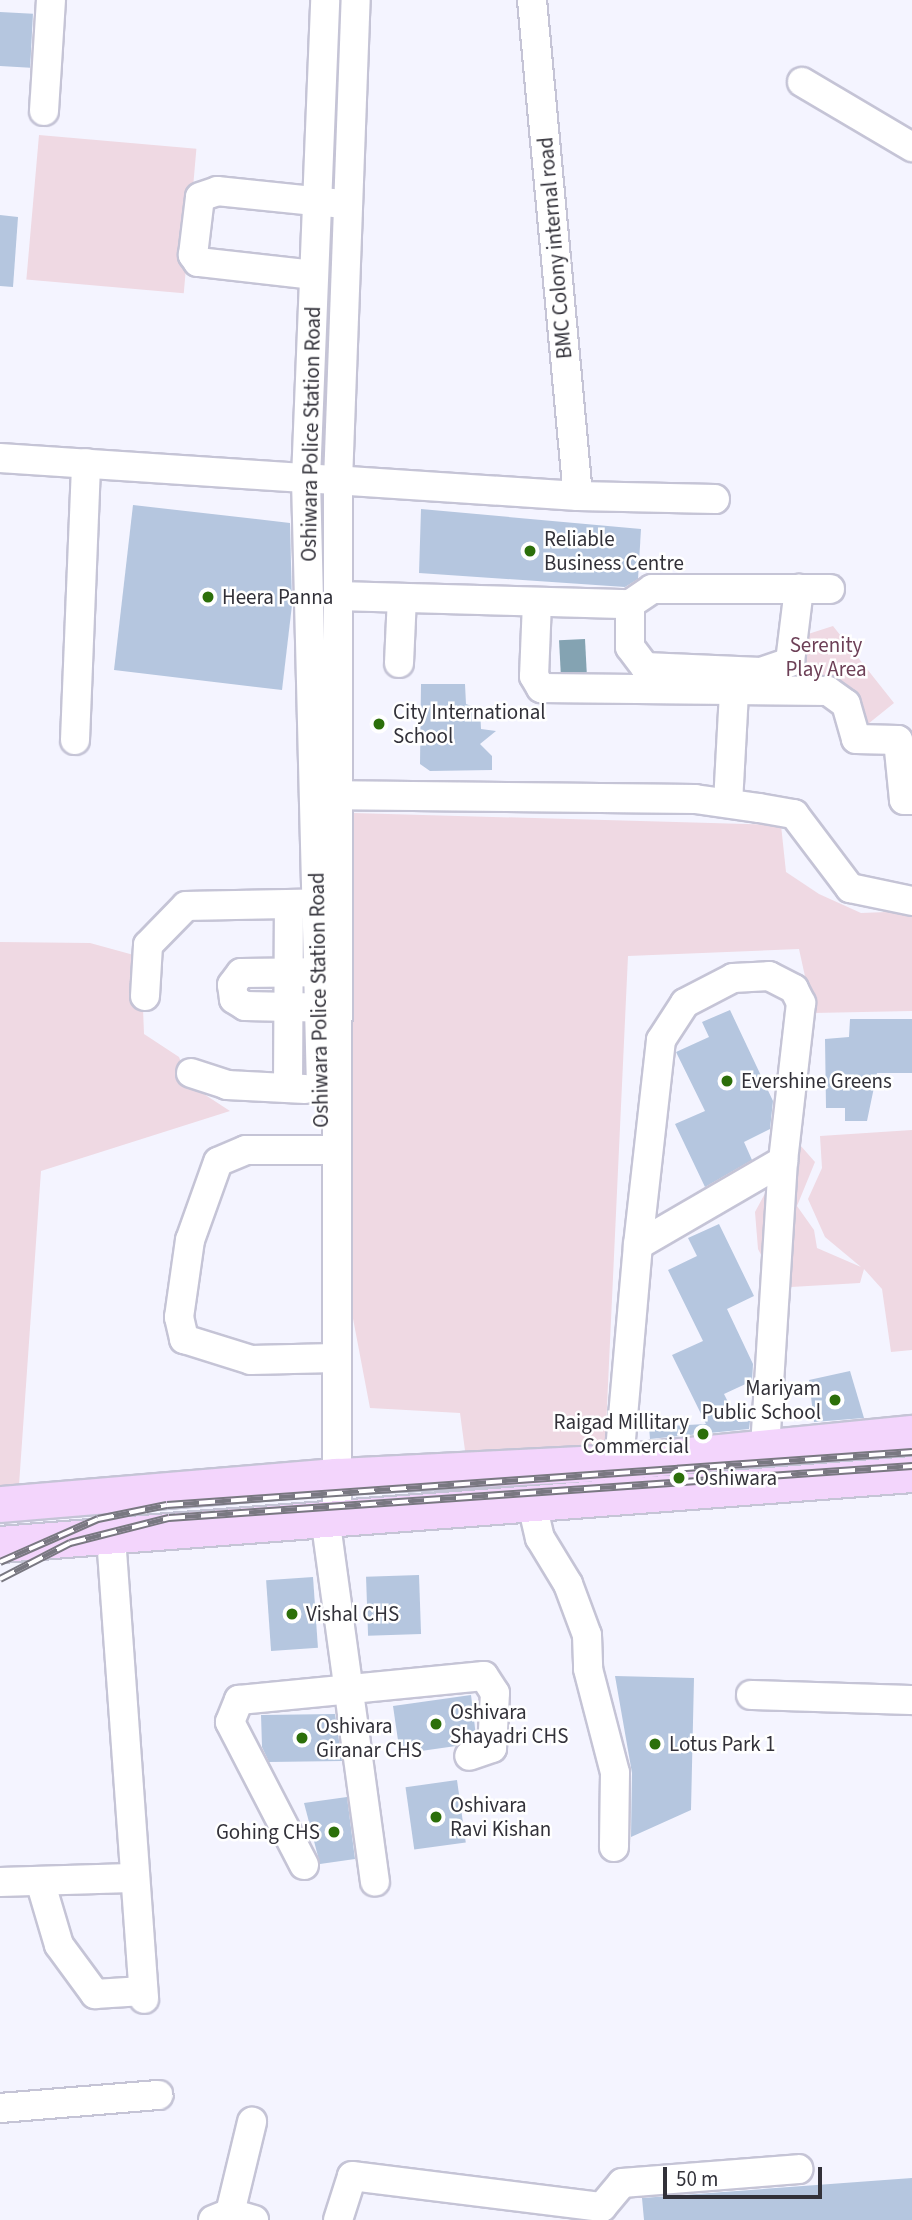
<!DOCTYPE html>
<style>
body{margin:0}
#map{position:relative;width:912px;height:2220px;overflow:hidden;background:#f4f4ff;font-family:"Source Sans 3",sans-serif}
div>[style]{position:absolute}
.green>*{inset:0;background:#efd9e3;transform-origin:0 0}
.water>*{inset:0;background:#84a3b2;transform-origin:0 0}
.building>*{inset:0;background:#b5c6df;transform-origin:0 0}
.roads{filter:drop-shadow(2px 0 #c5c4d6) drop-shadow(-2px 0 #c5c4d6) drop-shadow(0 2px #c5c4d6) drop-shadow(0 -2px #c5c4d6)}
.minor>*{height:28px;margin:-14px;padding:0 14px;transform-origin:14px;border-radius:14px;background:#fff}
.major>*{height:35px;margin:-17.5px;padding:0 17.5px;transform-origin:17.5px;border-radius:17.5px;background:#f3d5fc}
.rail>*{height:8px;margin-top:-4px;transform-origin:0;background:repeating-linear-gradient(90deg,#fff 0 16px,#797881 0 32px);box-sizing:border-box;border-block:2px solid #797881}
.dots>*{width:19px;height:19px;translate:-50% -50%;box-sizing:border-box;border:4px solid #fff;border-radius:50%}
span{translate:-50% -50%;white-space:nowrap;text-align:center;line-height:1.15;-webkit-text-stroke:5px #fff;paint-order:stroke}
.street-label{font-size:21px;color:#323139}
.poi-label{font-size:21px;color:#323139}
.left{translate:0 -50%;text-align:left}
.right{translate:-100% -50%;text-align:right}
.park-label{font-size:21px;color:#6d4057}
.scale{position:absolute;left:663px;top:2167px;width:159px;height:32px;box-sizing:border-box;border:4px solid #323139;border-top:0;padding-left:9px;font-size:21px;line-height:24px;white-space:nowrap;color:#323139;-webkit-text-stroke:5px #fff;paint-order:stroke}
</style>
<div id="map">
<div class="green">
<div style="left:39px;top:135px;width:158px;height:145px;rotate:5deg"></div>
<div style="clip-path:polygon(833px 626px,894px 703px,868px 724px,840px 688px,806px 678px,798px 664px,805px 635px)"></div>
<div style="clip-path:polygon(353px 813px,781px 825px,786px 872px,819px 894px,861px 913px,912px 911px,912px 1011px,813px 1013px,799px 949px,628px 956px,605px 1449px,466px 1458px,460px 1413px,370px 1408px,336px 1229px)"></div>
<div style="clip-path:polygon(0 942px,90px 943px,141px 957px,144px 1034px,179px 1057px,190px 1085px,230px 1111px,41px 1171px,19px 1485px,0 1486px)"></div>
<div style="clip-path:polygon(912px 1130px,912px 1350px,891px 1352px,882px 1289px,864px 1269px,860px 1283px,791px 1287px,772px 1276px,758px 1249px,755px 1212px,792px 1143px,800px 1145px,815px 1162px,797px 1206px,814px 1230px,817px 1248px,861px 1267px,825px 1237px,808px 1199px,822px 1168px,820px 1136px)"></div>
</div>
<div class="water">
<div style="left:585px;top:639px;width:40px;height:26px;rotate:87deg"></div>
</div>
<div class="building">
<div style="left:0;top:12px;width:33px;height:54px;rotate:3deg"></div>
<div style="clip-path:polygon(0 215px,18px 217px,13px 287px,0 286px)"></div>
<div style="clip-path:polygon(133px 505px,290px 523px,292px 605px,282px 690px,114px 670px)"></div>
<div style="clip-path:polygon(421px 509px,641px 529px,638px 579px,625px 587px,419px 573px)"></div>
<div style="clip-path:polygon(421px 684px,465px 684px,466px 704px,480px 709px,481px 729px,496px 731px,480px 744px,492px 756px,492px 770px,430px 771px,420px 764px)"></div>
<div style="clip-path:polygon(730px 1010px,773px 1101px,770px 1129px,744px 1142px,752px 1160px,705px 1187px,675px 1124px,705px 1111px,676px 1052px,709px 1037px,702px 1022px)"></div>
<div style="clip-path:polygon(850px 1019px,912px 1019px,912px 1073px,877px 1073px,867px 1121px,845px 1121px,845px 1108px,826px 1108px,825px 1039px,849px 1037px)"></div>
<div style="clip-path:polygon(719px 1224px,754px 1296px,727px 1309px,753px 1364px,752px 1381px,724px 1394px,738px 1422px,750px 1421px,749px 1429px,650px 1439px,649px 1427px,706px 1424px,672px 1355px,703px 1341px,668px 1270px,697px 1256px,688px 1238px)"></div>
<div style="clip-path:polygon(850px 1371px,864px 1418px,814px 1422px,809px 1380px)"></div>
<div style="left:419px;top:1575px;width:59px;height:53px;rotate:88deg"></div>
<div style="left:313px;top:1577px;width:71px;height:47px;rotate:86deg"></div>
<div style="clip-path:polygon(615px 1676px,694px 1678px,691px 1810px,631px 1837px,632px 1773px)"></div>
<div style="clip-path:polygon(471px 1695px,476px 1736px,456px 1746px,400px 1754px,393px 1706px)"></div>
<div style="clip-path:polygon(335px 1714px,342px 1761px,269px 1762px,262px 1747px,261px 1715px)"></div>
<div style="left:457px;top:1780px;width:63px;height:52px;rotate:82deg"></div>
<div style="clip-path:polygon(347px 1797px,355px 1859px,320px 1864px,304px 1803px)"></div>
<div style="clip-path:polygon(912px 2178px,912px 2220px,644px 2220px,642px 2198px)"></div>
</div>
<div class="roads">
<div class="minor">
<div style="left:532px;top:0;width:498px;rotate:84.7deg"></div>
<div style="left:802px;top:82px;width:128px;rotate:30.6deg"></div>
<div style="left:44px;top:111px;width:111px;rotate:-86.4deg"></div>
<div style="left:314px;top:275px;width:117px;rotate:-173.6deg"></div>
<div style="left:198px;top:262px;width:9px;rotate:-126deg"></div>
<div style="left:193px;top:255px;width:58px;rotate:-83.1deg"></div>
<div style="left:200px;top:197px;width:18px;rotate:-19deg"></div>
<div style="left:217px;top:191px;width:118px;rotate:5.9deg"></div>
<div style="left:0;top:458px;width:579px;rotate:3.76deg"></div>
<div style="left:578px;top:496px;width:137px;rotate:1.3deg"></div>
<div style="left:338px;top:596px;width:292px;rotate:1.6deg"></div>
<div style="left:630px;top:604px;width:27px;rotate:-34deg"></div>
<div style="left:652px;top:589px;width:178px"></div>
<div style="left:537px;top:602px;width:74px;rotate:92.3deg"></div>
<div style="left:534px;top:676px;width:14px;rotate:60deg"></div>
<div style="left:541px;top:688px;width:287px;rotate:0.6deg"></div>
<div style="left:828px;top:691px;width:22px;rotate:36deg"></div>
<div style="left:846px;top:704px;width:36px;rotate:74deg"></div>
<div style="left:856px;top:739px;width:42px;rotate:1.4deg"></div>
<div style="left:898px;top:740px;width:60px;rotate:84.3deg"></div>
<div style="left:904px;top:800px;width:8px"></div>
<div style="left:630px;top:604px;width:43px;rotate:90deg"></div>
<div style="left:630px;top:647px;width:25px;rotate:53deg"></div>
<div style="left:645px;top:667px;width:116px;rotate:2.5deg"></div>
<div style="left:761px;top:672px;width:31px;rotate:-19deg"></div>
<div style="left:790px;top:662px;width:74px;rotate:-83deg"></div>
<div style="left:399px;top:663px;width:65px;rotate:-87.4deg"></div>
<div style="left:75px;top:740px;width:277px;rotate:-87.7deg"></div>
<div style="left:318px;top:795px;width:377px;rotate:0.6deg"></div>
<div style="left:695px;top:799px;width:65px;rotate:8deg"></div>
<div style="left:759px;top:808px;width:36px;rotate:10deg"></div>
<div style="left:794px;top:814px;width:93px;rotate:52.9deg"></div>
<div style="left:850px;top:888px;width:63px;rotate:11.8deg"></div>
<div style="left:728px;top:803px;width:130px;rotate:-86.9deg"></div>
<div style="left:145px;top:996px;width:51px;rotate:-86.6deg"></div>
<div style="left:148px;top:945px;width:54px;rotate:-45.7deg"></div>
<div style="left:186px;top:906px;width:150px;rotate:-1.1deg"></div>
<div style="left:337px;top:1008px;width:92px;rotate:-178.8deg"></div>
<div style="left:245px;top:1006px;width:13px;rotate:-148deg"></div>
<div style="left:234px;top:999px;width:14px;rotate:-98deg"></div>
<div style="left:232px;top:985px;width:15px;rotate:-53deg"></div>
<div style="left:241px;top:973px;width:97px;rotate:-0.6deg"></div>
<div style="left:191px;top:1073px;width:38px;rotate:18deg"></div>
<div style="left:227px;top:1085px;width:78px;rotate:2.9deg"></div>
<div style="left:288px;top:1088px;width:184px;rotate:-89.7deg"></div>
<div style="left:321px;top:1088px;width:609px;rotate:-91.41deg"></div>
<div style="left:306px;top:479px;width:479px;rotate:-87.7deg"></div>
<div style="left:323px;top:1150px;width:77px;rotate:180deg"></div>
<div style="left:246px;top:1150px;width:30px;rotate:157deg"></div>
<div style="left:218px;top:1162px;width:83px;rotate:109.7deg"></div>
<div style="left:190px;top:1240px;width:78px;rotate:98.1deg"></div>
<div style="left:179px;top:1317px;width:23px;rotate:77deg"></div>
<div style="left:184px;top:1339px;width:70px;rotate:17.4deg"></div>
<div style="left:251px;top:1360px;width:84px;rotate:-1.4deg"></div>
<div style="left:638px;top:1245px;width:206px;rotate:-83.6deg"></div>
<div style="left:661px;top:1040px;width:44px;rotate:-57deg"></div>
<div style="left:685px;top:1003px;width:54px;rotate:-27.5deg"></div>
<div style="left:733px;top:978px;width:36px;rotate:-3deg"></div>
<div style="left:769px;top:976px;width:28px;rotate:27deg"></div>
<div style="left:794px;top:989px;width:16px;rotate:63deg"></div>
<div style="left:801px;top:1003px;width:159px;rotate:96.5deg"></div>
<div style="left:619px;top:1462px;width:218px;rotate:-85deg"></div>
<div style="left:638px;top:1245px;width:168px;rotate:-30.1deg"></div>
<div style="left:783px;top:1161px;width:285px;rotate:93.6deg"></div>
<div style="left:532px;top:1504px;width:35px;rotate:77deg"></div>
<div style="left:540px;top:1538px;width:54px;rotate:58.7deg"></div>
<div style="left:568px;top:1584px;width:54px;rotate:69.6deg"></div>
<div style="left:587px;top:1635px;width:34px;rotate:88deg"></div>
<div style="left:588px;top:1669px;width:107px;rotate:75.4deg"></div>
<div style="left:615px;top:1773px;width:74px;rotate:90.8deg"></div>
<div style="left:337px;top:1516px;width:1035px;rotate:-89.94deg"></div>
<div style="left:338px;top:481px;width:481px;rotate:-87.9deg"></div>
<div style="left:325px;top:1517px;width:368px;rotate:82.2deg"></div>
<div style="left:111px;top:1537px;width:463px;rotate:85.9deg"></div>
<div style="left:751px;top:1695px;width:161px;rotate:1.8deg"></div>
<div style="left:304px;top:1865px;width:161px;rotate:-117.4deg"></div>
<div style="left:230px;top:1722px;width:24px;rotate:-68deg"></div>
<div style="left:239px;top:1700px;width:246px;rotate:-5.6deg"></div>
<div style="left:484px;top:1676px;width:20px;rotate:57deg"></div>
<div style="left:495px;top:1693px;width:55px;rotate:93.1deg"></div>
<div style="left:492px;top:1748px;width:24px;rotate:161deg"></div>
<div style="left:0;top:1882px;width:131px;rotate:-1.7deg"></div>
<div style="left:43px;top:1891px;width:56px;rotate:73.5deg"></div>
<div style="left:59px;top:1945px;width:61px;rotate:53.7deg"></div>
<div style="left:95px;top:1994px;width:48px;rotate:-3.6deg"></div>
<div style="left:0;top:2108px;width:159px;rotate:-4.7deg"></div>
<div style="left:230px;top:2213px;width:94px;rotate:-76.4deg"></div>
<div style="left:213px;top:2220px;width:18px;rotate:-22deg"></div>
<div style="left:230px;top:2213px;width:25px;rotate:16deg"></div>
<div style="left:338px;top:2220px;width:46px;rotate:-72.3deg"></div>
<div style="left:352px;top:2176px;width:252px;rotate:7.1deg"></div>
<div style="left:602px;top:2207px;width:31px;rotate:-50deg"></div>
<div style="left:622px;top:2183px;width:177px;rotate:-4.5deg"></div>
</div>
<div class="major">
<div style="left:0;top:1504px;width:337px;rotate:-4.8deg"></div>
<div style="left:336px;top:1476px;width:283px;rotate:-2.8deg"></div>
<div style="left:619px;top:1462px;width:294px;rotate:-5.7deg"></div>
<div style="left:0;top:1544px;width:915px;rotate:-4.39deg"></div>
</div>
</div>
<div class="rail">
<div style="left:0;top:1562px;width:107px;rotate:-23.7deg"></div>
<div style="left:98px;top:1519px;width:70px;rotate:-11.5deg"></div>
<div style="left:167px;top:1505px;width:747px;rotate:-4.07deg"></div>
<div style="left:0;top:1579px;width:79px;rotate:-27.2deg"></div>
<div style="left:70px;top:1543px;width:102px;rotate:-14.2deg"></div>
<div style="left:169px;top:1518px;width:745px;rotate:-4deg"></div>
</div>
<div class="dots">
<div style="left:530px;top:551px;background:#2c6f0a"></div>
<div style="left:208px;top:597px;background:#2c6f0a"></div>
<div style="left:379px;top:724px;background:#2c6f0a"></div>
<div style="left:727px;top:1081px;background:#2c6f0a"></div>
<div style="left:835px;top:1400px;background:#2c6f0a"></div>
<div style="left:703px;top:1434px;background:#2c6f0a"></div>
<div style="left:679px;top:1478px;background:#2c6f0a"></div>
<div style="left:292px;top:1614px;background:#2c6f0a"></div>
<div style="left:436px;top:1724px;background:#2c6f0a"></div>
<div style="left:302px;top:1738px;background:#2c6f0a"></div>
<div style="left:655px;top:1744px;background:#2c6f0a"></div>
<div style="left:436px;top:1817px;background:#2c6f0a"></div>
<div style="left:334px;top:1832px;background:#2c6f0a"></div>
</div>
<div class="street-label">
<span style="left:555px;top:248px;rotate:-95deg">BMC Colony internal road</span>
<span style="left:311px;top:434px;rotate:-89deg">Oshiwara Police Station Road</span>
<span style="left:319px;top:1000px;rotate:-91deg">Oshiwara Police Station Road</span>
</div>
<div class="poi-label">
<span class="left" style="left:544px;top:551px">Reliable<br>Business Centre</span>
<span class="left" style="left:222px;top:597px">Heera Panna</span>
<span class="left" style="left:393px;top:724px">City International<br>School</span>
<span class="left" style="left:741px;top:1081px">Evershine Greens</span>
<span class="right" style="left:821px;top:1400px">Mariyam<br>Public School</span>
<span class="right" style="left:689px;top:1434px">Raigad Millitary<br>Commercial</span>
<span class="left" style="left:695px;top:1478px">Oshiwara</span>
<span class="left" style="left:306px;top:1614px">Vishal CHS</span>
<span class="left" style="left:450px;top:1724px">Oshivara<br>Shayadri CHS</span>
<span class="left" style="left:316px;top:1738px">Oshivara<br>Giranar CHS</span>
<span class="left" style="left:669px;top:1744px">Lotus Park 1</span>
<span class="left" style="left:450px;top:1817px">Oshivara<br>Ravi Kishan</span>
<span class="right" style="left:320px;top:1832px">Gohing CHS</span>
</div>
<div class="park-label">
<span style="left:826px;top:657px">Serenity<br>Play Area</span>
</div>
<div class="scale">50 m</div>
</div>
